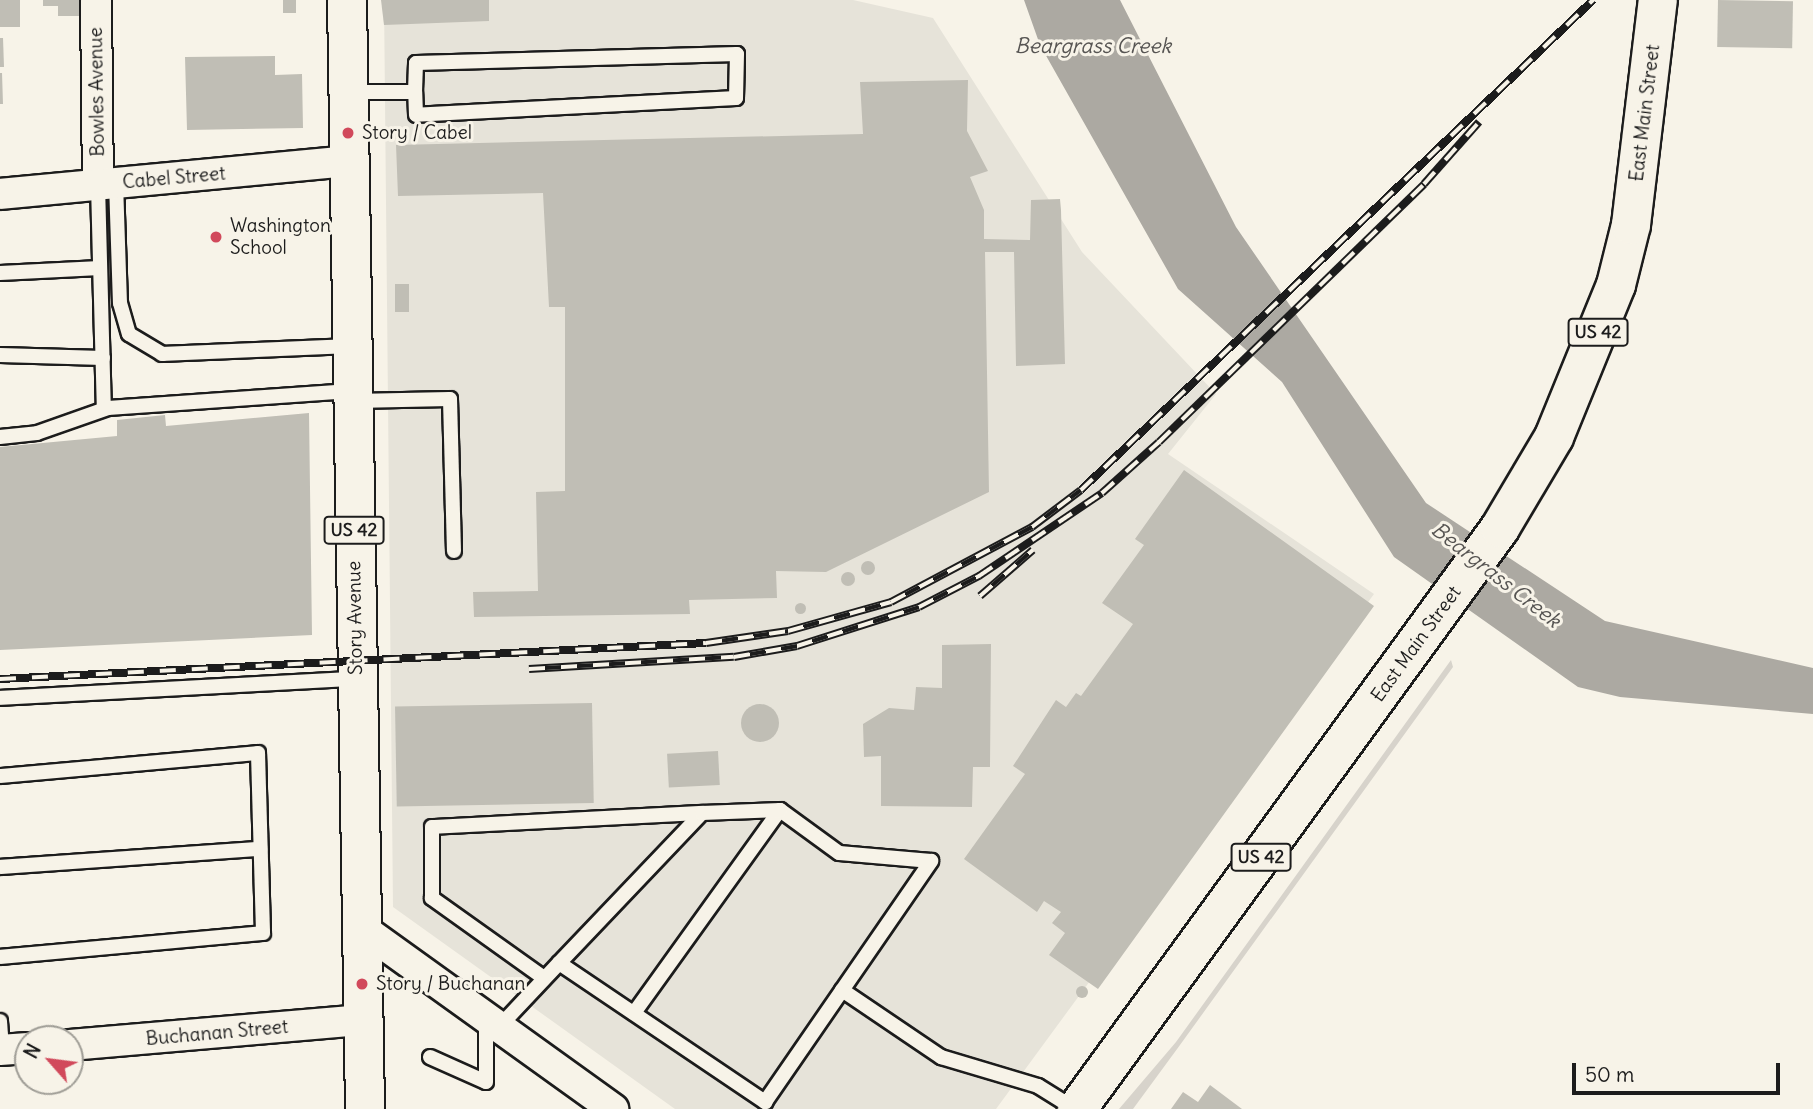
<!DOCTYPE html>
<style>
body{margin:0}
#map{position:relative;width:1813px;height:1109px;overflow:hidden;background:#f7f3e8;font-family:Delius,sans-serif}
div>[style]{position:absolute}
.built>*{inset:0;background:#e6e3d9}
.green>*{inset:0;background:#d7d3cb}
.water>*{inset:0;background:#aca9a2}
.building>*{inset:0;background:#c0beb5;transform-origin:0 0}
.round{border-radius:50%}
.roads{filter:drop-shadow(2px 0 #1c1c1c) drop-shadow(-2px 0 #1c1c1c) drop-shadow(0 2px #1c1c1c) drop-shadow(0 -2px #1c1c1c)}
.service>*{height:14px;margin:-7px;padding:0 7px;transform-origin:7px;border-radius:7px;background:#f7f3e8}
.minor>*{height:30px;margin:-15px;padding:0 15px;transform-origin:15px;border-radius:15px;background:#f7f3e8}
.primary>*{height:38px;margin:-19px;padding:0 19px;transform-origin:19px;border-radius:19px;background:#f7f3e8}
.rail>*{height:8px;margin-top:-4px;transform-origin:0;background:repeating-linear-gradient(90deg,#f7f3e8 0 16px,#1c1c1c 0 32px);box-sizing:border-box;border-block:2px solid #1c1c1c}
.dots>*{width:19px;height:19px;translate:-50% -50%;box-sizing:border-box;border:4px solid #f7f3e8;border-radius:50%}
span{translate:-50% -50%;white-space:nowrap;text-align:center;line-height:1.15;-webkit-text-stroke:6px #f7f3e8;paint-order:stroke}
.shield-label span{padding:2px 5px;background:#f7f3e8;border:2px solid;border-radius:5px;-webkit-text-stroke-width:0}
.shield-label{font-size:18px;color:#1c1c1c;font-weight:700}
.street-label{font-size:19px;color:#1c1c1c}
.poi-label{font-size:19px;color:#1c1c1c}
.left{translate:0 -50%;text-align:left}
.water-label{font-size:21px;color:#565452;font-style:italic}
.north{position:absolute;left:14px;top:1025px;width:70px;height:70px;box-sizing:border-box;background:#f7f3e8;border:2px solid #9f9d96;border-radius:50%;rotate:298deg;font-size:19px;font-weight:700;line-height:28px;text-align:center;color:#1c1c1c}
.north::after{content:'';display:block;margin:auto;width:24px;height:32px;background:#d1495b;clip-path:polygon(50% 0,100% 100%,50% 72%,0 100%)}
.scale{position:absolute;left:1572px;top:1063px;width:208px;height:32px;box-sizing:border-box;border:4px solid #1c1c1c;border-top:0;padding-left:9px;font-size:21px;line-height:24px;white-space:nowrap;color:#1c1c1c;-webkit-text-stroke:5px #f7f3e8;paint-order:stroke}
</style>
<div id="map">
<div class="built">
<div style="clip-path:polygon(384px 0,853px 0,933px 18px,1082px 252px,1216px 394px,1168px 454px,1374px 594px,996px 1109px,675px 1109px,393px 907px)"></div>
</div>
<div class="green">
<div style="clip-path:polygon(1451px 660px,1453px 667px,1180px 1045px,1133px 1109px,1119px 1109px,1176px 1042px)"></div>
</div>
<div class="water">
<div style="clip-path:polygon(1024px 0,1120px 0,1236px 227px,1426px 503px,1605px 621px,1813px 668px,1813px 714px,1620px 697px,1578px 687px,1394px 557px,1282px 382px,1178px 289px,1040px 45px)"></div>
</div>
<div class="building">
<div style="left:0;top:0;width:20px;height:27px"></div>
<div style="clip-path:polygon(43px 0,85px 0,85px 16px,58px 16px,58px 6px,43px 6px)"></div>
<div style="left:283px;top:0;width:13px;height:13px"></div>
<div style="clip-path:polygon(381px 0,489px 0,489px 21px,384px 25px)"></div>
<div style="left:1718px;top:0;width:75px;height:47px;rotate:1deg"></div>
<div style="clip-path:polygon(0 38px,3px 38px,4px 67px,0 67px)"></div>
<div style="clip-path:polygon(275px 56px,275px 75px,302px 74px,303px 128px,187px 130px,185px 57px)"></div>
<div style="clip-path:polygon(0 73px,2px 73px,3px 104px,0 104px)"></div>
<div style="clip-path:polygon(968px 80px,967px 131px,988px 171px,970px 177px,984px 210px,984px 239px,1030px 240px,1031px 200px,1060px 199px,1061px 210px,1065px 364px,1016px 366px,1014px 252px,985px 252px,989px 492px,826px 572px,776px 571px,777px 598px,689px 600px,690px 614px,474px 617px,473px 592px,538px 591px,536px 492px,565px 491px,565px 307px,549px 307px,543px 193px,398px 196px,396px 145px,863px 134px,860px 82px)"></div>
<div style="left:395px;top:284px;width:14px;height:28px"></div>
<div style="clip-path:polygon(309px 413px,312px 635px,0 650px,0 447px,117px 436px,117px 420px,165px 415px,166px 426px)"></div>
<div style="clip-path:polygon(1184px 470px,1374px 606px,1098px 989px,1049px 955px,1065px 933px,1052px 923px,1061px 912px,1044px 901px,1037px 912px,964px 859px,1025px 774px,1013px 766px,1056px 700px,1066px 707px,1076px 693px,1081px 696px,1133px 624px,1102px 603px,1144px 545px,1135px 539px)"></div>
<div class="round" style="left:861px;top:561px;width:14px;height:14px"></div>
<div class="round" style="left:841px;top:572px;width:14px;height:14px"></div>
<div class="round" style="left:794.5px;top:602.5px;width:11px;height:11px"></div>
<div style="clip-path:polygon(991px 644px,990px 767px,973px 767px,972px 807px,881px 806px,881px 756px,864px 757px,863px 724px,889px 708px,914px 710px,916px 687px,942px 688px,942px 645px)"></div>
<div style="left:592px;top:703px;width:100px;height:197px;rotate:89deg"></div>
<div class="round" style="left:741px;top:704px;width:38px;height:38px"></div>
<div style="left:718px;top:751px;width:34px;height:51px;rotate:87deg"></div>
<div class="round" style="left:1076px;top:986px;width:12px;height:12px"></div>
<div style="clip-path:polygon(1210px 1085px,1242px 1109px,1171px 1109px,1183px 1092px,1198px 1102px)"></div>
</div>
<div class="roads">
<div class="service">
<div style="left:349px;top:92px;width:66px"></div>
<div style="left:415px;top:92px;width:29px;rotate:-88deg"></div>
<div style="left:416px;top:63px;width:321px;rotate:-1.6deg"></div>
<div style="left:737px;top:54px;width:44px;rotate:91.3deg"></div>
<div style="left:736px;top:98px;width:320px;rotate:177deg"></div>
<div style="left:416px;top:115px;width:23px;rotate:-92deg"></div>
<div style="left:116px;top:183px;width:120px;rotate:88.1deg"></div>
<div style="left:120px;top:303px;width:32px;rotate:74deg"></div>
<div style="left:129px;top:334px;width:39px;rotate:31deg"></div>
<div style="left:162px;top:354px;width:188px;rotate:-2.4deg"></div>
<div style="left:98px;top:185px;width:224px;rotate:88.5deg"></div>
<div style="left:0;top:273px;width:100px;rotate:-2.9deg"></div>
<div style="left:0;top:355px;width:103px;rotate:1.7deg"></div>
<div style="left:354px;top:401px;width:96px;rotate:-1.2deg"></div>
<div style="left:450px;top:399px;width:152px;rotate:88.5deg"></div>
<div style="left:0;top:437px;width:37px;rotate:-6deg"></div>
<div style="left:37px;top:433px;width:75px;rotate:-19.4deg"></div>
<div style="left:108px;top:408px;width:243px;rotate:-4deg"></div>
<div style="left:0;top:698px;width:357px;rotate:-3.1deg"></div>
<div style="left:0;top:776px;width:259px;rotate:-5.1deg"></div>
<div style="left:258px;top:753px;width:180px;rotate:88.4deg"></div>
<div style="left:263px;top:933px;width:264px;rotate:174.8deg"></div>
<div style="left:0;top:867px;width:261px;rotate:-4deg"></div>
<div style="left:544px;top:978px;width:138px;rotate:-144.5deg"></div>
<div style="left:432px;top:898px;width:71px;rotate:-90deg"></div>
<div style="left:432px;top:827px;width:270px;rotate:-3deg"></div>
<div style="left:702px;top:813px;width:207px;rotate:133.6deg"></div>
<div style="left:842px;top:990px;width:120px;rotate:34.1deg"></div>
<div style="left:941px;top:1057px;width:101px;rotate:16.6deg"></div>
<div style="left:1038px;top:1086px;width:44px;rotate:31.9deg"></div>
<div style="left:634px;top:1013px;width:250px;rotate:-54.3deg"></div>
<div style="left:0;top:1021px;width:29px;rotate:86deg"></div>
<div style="left:499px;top:1027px;width:88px;rotate:-46.8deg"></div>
<div style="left:559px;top:963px;width:249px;rotate:34deg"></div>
<div style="left:765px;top:1102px;width:293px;rotate:-55.4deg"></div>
<div style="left:931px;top:861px;width:92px;rotate:-175deg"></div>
<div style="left:839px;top:853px;width:73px;rotate:-143.9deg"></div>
<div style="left:780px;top:810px;width:78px;rotate:177.8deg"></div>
<div style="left:430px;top:1057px;width:61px;rotate:24.1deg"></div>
<div style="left:486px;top:1082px;width:64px;rotate:-90deg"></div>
</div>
<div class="minor">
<div style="left:96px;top:0;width:185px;rotate:89.4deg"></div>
<div style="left:0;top:194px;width:350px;rotate:-5.4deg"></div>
<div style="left:360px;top:927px;width:312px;rotate:35.7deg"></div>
<div style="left:70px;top:1045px;width:294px;rotate:-4.9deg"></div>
<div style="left:0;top:1050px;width:28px;rotate:-4deg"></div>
</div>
<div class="primary">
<div style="left:347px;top:0;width:1109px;rotate:89.07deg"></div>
<div style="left:1077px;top:1109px;width:719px;rotate:-53.94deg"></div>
<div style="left:1500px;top:528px;width:106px;rotate:-59.3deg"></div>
<div style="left:1554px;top:437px;width:164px;rotate:-67.8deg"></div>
<div style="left:1616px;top:285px;width:62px;rotate:-76deg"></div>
<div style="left:1631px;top:225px;width:227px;rotate:-83.2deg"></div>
</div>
</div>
<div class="rail">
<div style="left:980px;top:596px;width:70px;rotate:-41deg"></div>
<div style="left:529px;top:669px;width:205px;rotate:-3.4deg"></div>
<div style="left:734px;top:657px;width:64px;rotate:-9.9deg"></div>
<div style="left:797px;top:646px;width:128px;rotate:-17.7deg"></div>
<div style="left:919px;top:607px;width:68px;rotate:-27.3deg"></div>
<div style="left:979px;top:576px;width:148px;rotate:-34deg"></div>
<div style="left:1102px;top:493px;width:76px;rotate:-41.8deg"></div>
<div style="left:1159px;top:442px;width:370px;rotate:-44.2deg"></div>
<div style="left:1424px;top:184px;width:83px;rotate:-48.4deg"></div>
<div style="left:0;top:679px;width:707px;rotate:-2.92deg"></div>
<div style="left:706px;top:643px;width:83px;rotate:-8.3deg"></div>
<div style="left:788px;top:631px;width:107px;rotate:-15.7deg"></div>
<div style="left:891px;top:602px;width:160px;rotate:-28deg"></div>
<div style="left:1032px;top:527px;width:61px;rotate:-37.1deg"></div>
<div style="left:1081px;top:490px;width:709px;rotate:-43.74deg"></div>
</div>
<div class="dots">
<div style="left:348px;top:133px;background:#d1495b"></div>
<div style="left:216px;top:237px;background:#d1495b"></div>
<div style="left:362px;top:984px;background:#d1495b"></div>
</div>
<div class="shield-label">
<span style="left:1598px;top:332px">US 42</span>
<span style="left:354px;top:530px">US 42</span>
<span style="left:1261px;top:857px">US 42</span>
</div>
<div class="street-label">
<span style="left:97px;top:92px;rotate:-91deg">Bowles Avenue</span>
<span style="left:1645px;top:113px;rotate:-83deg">East Main Street</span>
<span style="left:174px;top:178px;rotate:-5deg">Cabel Street</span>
<span style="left:355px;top:618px;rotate:-91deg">Story Avenue</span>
<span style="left:1416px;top:644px;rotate:-54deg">East Main Street</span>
<span style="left:217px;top:1033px;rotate:-5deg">Buchanan Street</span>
</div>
<div class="poi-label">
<span class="left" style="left:362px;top:133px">Story / Cabel</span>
<span class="left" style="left:230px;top:237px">Washington<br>School</span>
<span class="left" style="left:376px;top:984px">Story / Buchanan</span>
</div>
<div class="water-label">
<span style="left:1093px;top:46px">Beargrass Creek</span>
<span style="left:1496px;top:575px;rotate:38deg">Beargrass Creek</span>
</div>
<div class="north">N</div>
<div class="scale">50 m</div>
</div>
